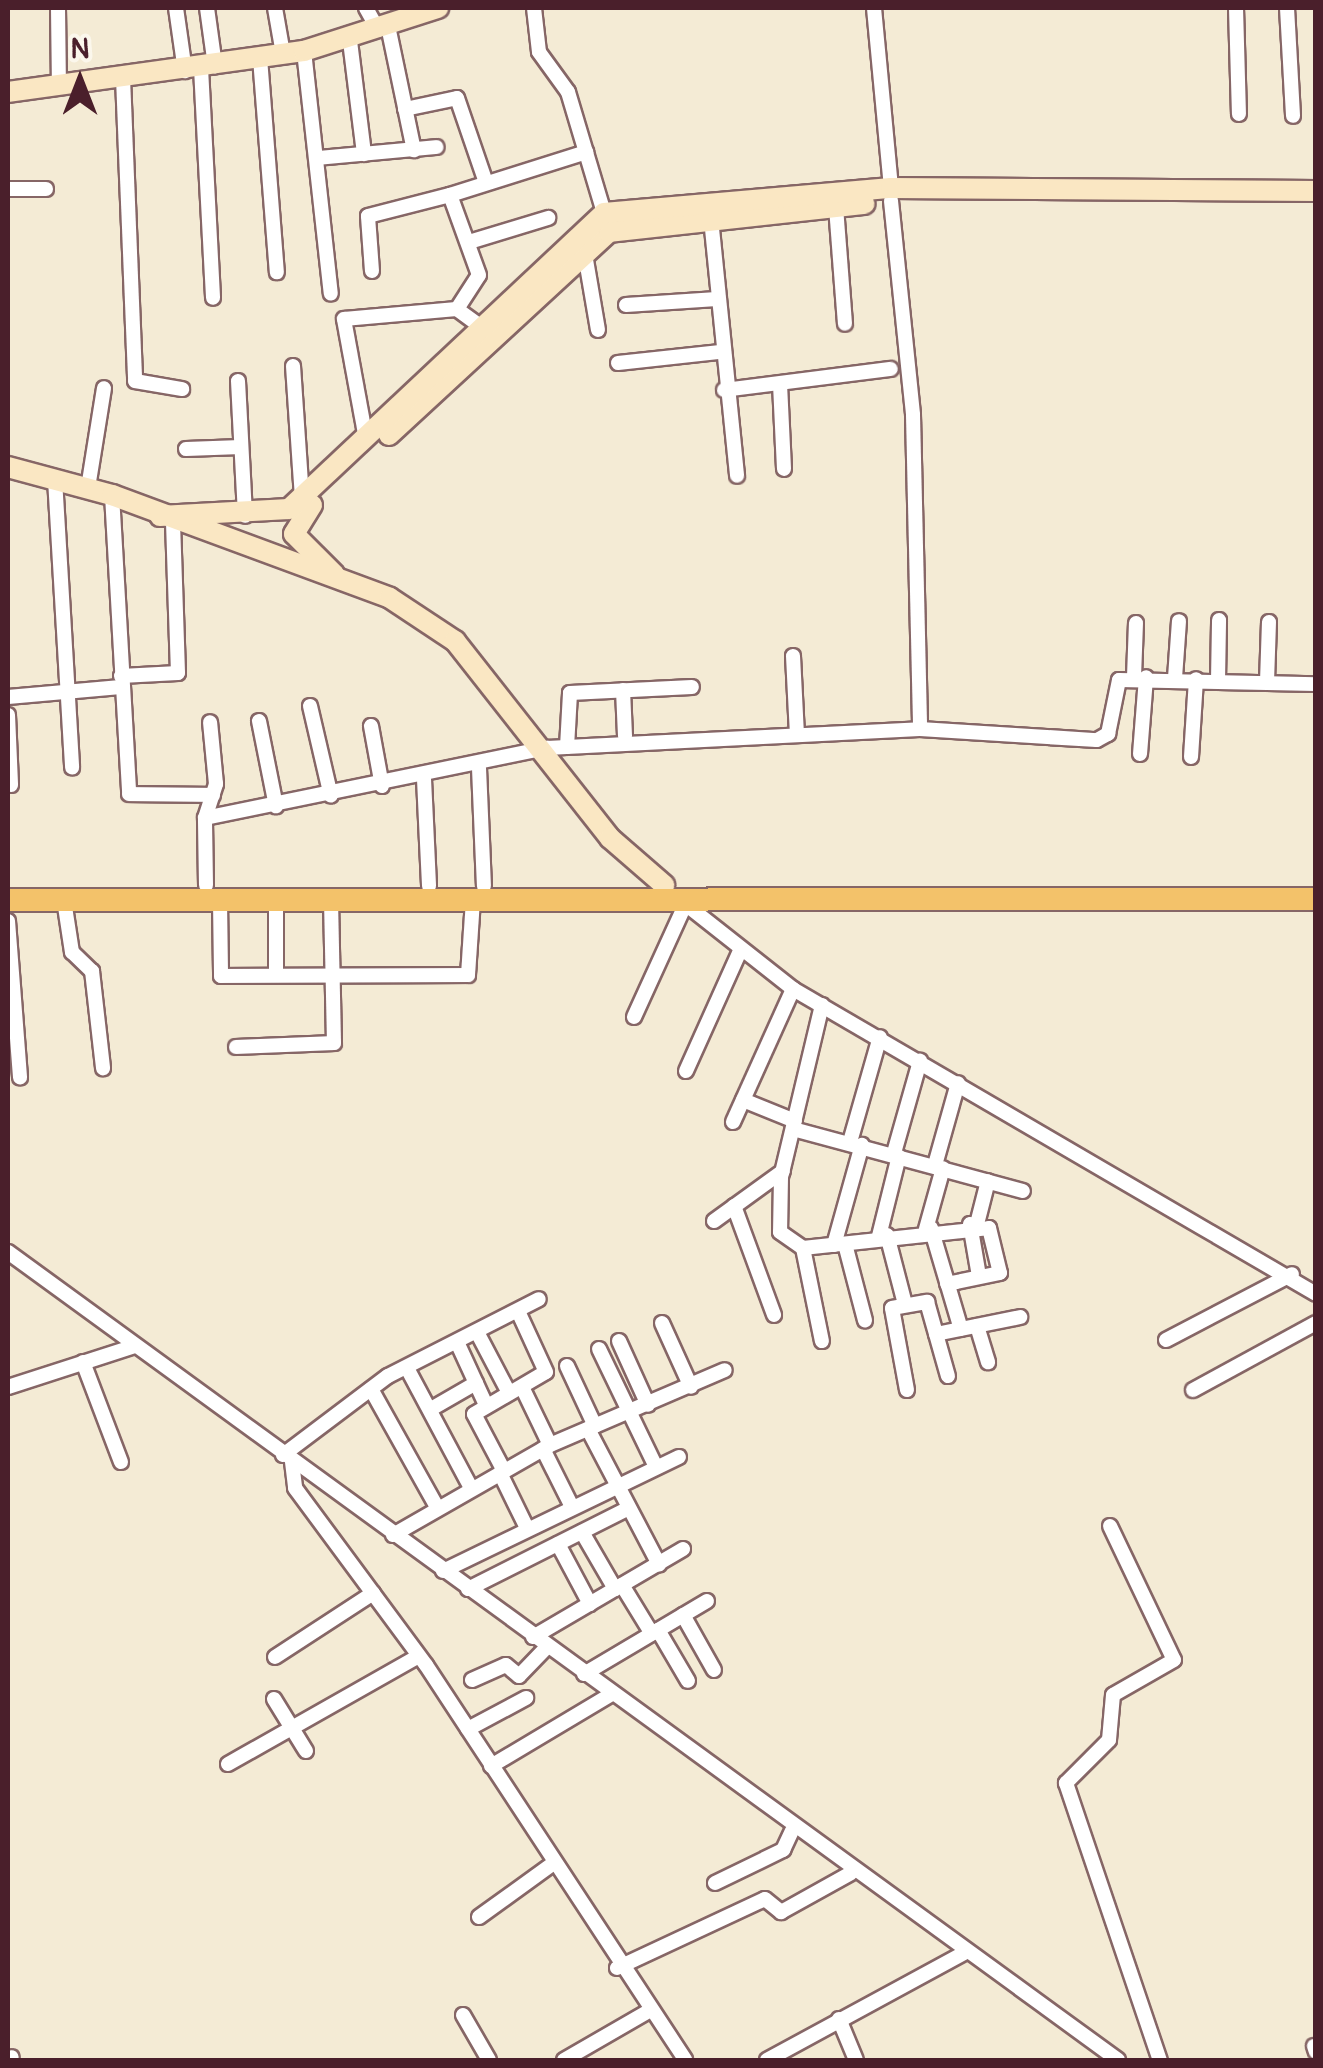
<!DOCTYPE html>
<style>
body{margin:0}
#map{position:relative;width:1323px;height:2068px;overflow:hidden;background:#f4ebd5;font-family:Pangolin,sans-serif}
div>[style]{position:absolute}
.roads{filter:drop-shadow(2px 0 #866666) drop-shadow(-2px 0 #866666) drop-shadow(0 2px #866666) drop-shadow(0 -2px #866666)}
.street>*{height:14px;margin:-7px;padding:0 7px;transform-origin:7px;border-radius:7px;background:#fff}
.secondary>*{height:20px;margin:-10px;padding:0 10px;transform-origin:10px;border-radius:10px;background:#fae7c3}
.primary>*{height:22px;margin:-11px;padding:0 11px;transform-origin:11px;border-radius:11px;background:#f3c26a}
span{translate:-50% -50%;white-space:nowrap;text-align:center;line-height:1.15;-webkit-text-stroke:10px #fbf7ec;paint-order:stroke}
.frame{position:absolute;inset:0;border:10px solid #4a1f2b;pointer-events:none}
.north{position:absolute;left:30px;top:30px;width:100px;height:100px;-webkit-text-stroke:8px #fbf7ec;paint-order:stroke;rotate:0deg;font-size:28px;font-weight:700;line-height:40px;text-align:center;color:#4a1f2b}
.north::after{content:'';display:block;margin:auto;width:35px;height:45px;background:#4a1f2b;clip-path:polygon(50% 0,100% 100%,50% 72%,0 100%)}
</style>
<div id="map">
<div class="roads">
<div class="street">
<div style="left:58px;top:8px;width:78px;rotate:89.3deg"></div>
<div style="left:176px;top:8px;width:64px;rotate:81.9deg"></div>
<div style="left:207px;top:8px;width:59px;rotate:82.1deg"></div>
<div style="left:275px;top:8px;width:47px;rotate:80.1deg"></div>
<div style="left:366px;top:8px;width:25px;rotate:61deg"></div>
<div style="left:534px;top:8px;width:44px;rotate:83.5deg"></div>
<div style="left:539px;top:52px;width:49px;rotate:54.1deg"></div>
<div style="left:568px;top:92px;width:126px;rotate:73.4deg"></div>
<div style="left:874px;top:8px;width:181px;rotate:84.6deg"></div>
<div style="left:1236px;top:8px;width:106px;rotate:88.4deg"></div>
<div style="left:1287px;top:8px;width:108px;rotate:86.8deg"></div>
<div style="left:388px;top:26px;width:127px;rotate:78.2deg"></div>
<div style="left:350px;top:41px;width:114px;rotate:82.9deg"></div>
<div style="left:304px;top:51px;width:244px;rotate:83.7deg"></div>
<div style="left:260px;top:58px;width:215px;rotate:85.5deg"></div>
<div style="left:201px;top:68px;width:230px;rotate:87deg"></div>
<div style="left:123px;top:78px;width:303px;rotate:87.7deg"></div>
<div style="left:135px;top:381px;width:48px;rotate:9.7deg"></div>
<div style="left:405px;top:109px;width:53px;rotate:-11.9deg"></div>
<div style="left:457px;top:98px;width:87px;rotate:71.1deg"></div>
<div style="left:318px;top:158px;width:119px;rotate:-5.3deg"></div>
<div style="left:8px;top:189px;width:38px"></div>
<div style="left:891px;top:201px;width:215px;rotate:84.1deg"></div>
<div style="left:913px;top:415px;width:314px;rotate:88.7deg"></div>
<div style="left:836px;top:207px;width:117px;rotate:85.6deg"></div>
<div style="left:711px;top:219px;width:258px;rotate:84.2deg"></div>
<div style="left:469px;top:242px;width:83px;rotate:-16.9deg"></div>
<div style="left:585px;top:254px;width:77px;rotate:80.3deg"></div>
<div style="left:372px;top:271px;width:55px;rotate:-94.2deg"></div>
<div style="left:368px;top:216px;width:85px;rotate:-14.4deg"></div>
<div style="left:626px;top:305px;width:91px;rotate:-3.8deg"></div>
<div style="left:480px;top:326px;width:29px;rotate:-144deg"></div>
<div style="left:457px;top:309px;width:40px;rotate:-57.1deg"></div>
<div style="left:479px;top:275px;width:85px;rotate:-109.9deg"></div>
<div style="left:450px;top:195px;width:143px;rotate:-17.5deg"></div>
<div style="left:618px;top:363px;width:103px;rotate:-6.2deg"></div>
<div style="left:293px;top:366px;width:131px;rotate:86.1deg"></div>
<div style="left:238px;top:381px;width:135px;rotate:87deg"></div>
<div style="left:780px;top:384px;width:85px;rotate:87.3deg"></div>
<div style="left:724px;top:390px;width:168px;rotate:-7.2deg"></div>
<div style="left:366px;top:439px;width:122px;rotate:-100.4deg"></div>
<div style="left:344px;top:319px;width:113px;rotate:-5.1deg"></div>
<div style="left:186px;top:449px;width:55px;rotate:-2.1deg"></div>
<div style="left:55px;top:479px;width:289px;rotate:86.6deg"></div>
<div style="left:88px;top:488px;width:101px;rotate:-80.9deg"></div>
<div style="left:112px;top:495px;width:299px;rotate:86.7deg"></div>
<div style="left:129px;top:794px;width:84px;rotate:0.7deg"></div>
<div style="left:793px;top:656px;width:79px;rotate:87.1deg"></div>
<div style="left:121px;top:676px;width:57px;rotate:-3deg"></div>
<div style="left:178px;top:673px;width:151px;rotate:-91.9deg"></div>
<div style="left:1134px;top:677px;width:54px;rotate:-87.9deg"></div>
<div style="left:1175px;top:678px;width:57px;rotate:-86deg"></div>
<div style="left:1218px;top:680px;width:60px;rotate:-89deg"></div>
<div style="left:1267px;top:682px;width:60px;rotate:-88.1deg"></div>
<div style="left:623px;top:690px;width:46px;rotate:87.5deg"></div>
<div style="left:8px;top:697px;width:113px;rotate:-5.1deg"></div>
<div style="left:310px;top:706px;width:92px;rotate:76.9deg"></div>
<div style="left:8px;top:715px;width:70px;rotate:87.5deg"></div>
<div style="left:259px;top:721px;width:87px;rotate:78.7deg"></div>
<div style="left:371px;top:726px;width:61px;rotate:79.6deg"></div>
<div style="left:567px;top:747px;width:54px;rotate:-86.8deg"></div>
<div style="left:570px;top:693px;width:122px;rotate:-2.8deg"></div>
<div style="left:1140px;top:754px;width:77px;rotate:-85.5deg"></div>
<div style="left:1191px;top:757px;width:78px;rotate:-86.3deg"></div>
<div style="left:479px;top:768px;width:118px;rotate:87.6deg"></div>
<div style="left:424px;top:779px;width:107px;rotate:87.3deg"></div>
<div style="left:205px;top:818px;width:349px;rotate:-11.6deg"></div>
<div style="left:547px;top:748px;width:373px;rotate:-2.9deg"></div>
<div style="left:920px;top:729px;width:177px;rotate:3.6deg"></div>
<div style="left:1097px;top:740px;width:13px;rotate:-29deg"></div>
<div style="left:1108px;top:734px;width:55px;rotate:-78.5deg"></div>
<div style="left:1119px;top:680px;width:197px;rotate:1.2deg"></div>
<div style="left:206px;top:885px;width:67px;rotate:-90.9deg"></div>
<div style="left:205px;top:818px;width:36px;rotate:-72deg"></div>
<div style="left:216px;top:784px;width:62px;rotate:-95.5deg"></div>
<div style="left:679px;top:899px;width:145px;rotate:38.3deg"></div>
<div style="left:793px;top:989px;width:605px;rotate:30.25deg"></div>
<div style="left:64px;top:900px;width:53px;rotate:81.3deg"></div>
<div style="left:72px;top:952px;width:28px;rotate:44deg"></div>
<div style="left:92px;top:971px;width:98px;rotate:83.5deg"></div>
<div style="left:276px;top:900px;width:75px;rotate:90deg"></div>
<div style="left:220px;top:901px;width:75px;rotate:89.2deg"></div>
<div style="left:221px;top:976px;width:247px;rotate:-0.2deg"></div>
<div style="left:468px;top:975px;width:76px;rotate:-86.2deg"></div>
<div style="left:8px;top:921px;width:157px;rotate:85.6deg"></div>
<div style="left:822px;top:1005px;width:177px;rotate:103.4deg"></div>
<div style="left:781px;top:1177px;width:55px;rotate:91deg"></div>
<div style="left:780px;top:1232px;width:28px;rotate:35deg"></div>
<div style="left:803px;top:1248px;width:187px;rotate:-6.1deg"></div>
<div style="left:989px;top:1228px;width:46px;rotate:76.3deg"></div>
<div style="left:1000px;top:1273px;width:54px;rotate:168.3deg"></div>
<div style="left:634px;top:1017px;width:123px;rotate:-65.5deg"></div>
<div style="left:236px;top:1047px;width:98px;rotate:-2.3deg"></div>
<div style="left:334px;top:1043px;width:144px;rotate:-91.2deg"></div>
<div style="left:686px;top:1071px;width:129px;rotate:-65.8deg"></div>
<div style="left:743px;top:1100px;width:56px;rotate:22deg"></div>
<div style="left:733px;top:1122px;width:146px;rotate:-65.7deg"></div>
<div style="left:793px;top:1129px;width:238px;rotate:15.1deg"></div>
<div style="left:850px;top:1142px;width:109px;rotate:-74.1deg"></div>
<div style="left:894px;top:1153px;width:96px;rotate:-74.2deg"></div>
<div style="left:935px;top:1165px;width:85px;rotate:-74.3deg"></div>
<div style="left:734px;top:1206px;width:116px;rotate:69.8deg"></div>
<div style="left:714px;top:1221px;width:85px;rotate:-35.9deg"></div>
<div style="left:970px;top:1224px;width:53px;rotate:80.2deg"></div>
<div style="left:977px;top:1224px;width:44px;rotate:-75.7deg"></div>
<div style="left:931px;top:1228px;width:105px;rotate:73.5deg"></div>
<div style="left:926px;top:1229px;width:63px;rotate:-74.4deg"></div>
<div style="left:887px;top:1235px;width:71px;rotate:75.4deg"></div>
<div style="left:879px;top:1236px;width:82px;rotate:-76deg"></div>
<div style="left:845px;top:1244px;width:79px;rotate:75.3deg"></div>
<div style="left:834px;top:1245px;width:104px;rotate:-74.4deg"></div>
<div style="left:803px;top:1248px;width:95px;rotate:78.5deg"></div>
<div style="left:8px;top:1252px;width:1373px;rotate:36.05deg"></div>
<div style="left:662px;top:1323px;width:70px;rotate:65.6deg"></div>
<div style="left:977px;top:1326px;width:38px;rotate:73deg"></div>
<div style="left:477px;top:1332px;width:69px;rotate:62.3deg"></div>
<div style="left:936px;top:1334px;width:86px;rotate:-11.4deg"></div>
<div style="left:1166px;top:1340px;width:142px;rotate:-27.6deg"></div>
<div style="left:619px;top:1341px;width:70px;rotate:65.6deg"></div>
<div style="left:457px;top:1342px;width:69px;rotate:65.3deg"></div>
<div style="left:599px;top:1349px;width:131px;rotate:64.2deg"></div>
<div style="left:83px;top:1362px;width:107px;rotate:69.2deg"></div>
<div style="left:567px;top:1366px;width:66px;rotate:65deg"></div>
<div style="left:407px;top:1368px;width:136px;rotate:61.9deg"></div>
<div style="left:8px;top:1387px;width:133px;rotate:-17.9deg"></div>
<div style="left:522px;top:1387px;width:64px;rotate:64.2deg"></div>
<div style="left:371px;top:1389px;width:137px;rotate:60.8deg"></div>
<div style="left:907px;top:1390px;width:83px;rotate:-100.4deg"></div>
<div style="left:892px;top:1308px;width:36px;rotate:-10deg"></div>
<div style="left:927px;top:1302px;width:77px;rotate:74.2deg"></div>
<div style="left:1193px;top:1390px;width:140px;rotate:-28.6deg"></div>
<div style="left:431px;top:1409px;width:52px;rotate:-30deg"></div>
<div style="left:588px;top:1429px;width:153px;rotate:62.3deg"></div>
<div style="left:543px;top:1449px;width:65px;rotate:63.4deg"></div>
<div style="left:283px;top:1455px;width:131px;rotate:-37deg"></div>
<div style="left:388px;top:1376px;width:169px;rotate:-27deg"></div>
<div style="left:292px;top:1462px;width:26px;rotate:83deg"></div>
<div style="left:295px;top:1488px;width:220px;rotate:53.5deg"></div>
<div style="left:426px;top:1665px;width:472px;rotate:56.7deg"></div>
<div style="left:504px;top:1471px;width:64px;rotate:-117.8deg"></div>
<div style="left:474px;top:1414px;width:83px;rotate:-30.3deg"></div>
<div style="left:546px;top:1372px;width:67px;rotate:-114.7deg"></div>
<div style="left:500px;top:1473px;width:59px;rotate:63.9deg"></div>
<div style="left:1110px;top:1526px;width:148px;rotate:64.5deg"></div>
<div style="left:1174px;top:1660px;width:70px;rotate:150.2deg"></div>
<div style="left:1113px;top:1695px;width:45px;rotate:95.1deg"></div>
<div style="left:1109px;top:1740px;width:61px;rotate:135deg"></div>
<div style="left:1066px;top:1783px;width:293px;rotate:71.3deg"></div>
<div style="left:582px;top:1532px;width:66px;rotate:59.9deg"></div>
<div style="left:393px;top:1535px;width:181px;rotate:-29.8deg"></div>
<div style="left:550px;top:1445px;width:190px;rotate:-23.2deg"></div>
<div style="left:558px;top:1544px;width:68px;rotate:61.9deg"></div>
<div style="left:443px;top:1571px;width:262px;rotate:-25.8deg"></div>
<div style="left:622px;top:1585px;width:57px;rotate:58.5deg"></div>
<div style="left:468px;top:1589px;width:178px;rotate:-26.7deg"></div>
<div style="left:683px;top:1615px;width:63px;rotate:60.6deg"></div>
<div style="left:658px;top:1630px;width:59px;rotate:59.5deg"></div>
<div style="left:533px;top:1637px;width:174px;rotate:-30.4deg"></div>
<div style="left:275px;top:1657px;width:117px;rotate:-33.1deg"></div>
<div style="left:584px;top:1674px;width:143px;rotate:-30.7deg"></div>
<div style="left:472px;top:1680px;width:37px;rotate:-24deg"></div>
<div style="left:506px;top:1665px;width:17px;rotate:40deg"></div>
<div style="left:519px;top:1676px;width:40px;rotate:-46deg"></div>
<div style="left:274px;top:1699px;width:61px;rotate:58.4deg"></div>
<div style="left:468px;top:1729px;width:66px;rotate:-28.1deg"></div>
<div style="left:228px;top:1764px;width:219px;rotate:-29.5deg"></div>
<div style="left:491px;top:1766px;width:141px;rotate:-30.8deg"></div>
<div style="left:715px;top:1883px;width:76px;rotate:-25.9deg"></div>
<div style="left:783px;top:1850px;width:21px;rotate:-65deg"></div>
<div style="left:479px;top:1917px;width:89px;rotate:-35.8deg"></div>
<div style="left:617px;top:1968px;width:163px;rotate:-25deg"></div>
<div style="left:765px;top:1899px;width:21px;rotate:39deg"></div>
<div style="left:781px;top:1912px;width:80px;rotate:-29.1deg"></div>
<div style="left:463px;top:2015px;width:52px;rotate:60deg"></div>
<div style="left:839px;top:2019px;width:44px;rotate:67.5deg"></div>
<div style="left:1314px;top:2046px;width:6px;rotate:72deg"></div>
<div style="left:8px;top:2059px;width:4px;rotate:-27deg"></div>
<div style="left:564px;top:2060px;width:98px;rotate:-30deg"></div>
<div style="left:767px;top:2060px;width:224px;rotate:-28.5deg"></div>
</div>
<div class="secondary">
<div style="left:8px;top:92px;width:299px;rotate:-7.9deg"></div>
<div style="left:304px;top:51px;width:141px;rotate:-17.8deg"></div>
<div style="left:389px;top:435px;width:299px;rotate:-42.7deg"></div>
<div style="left:609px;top:232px;width:257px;rotate:-6.3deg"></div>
<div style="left:8px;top:467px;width:108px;rotate:15.1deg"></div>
<div style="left:112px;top:495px;width:296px;rotate:20.3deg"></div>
<div style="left:390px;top:598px;width:78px;rotate:33.5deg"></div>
<div style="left:455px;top:641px;width:251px;rotate:51.8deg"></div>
<div style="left:610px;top:838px;width:72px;rotate:41deg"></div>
<div style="left:312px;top:505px;width:34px;rotate:122deg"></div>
<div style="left:294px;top:534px;width:57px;rotate:45deg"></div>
<div style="left:160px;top:516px;width:129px;rotate:-3.1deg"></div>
<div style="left:289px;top:509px;width:432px;rotate:-43.2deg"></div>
<div style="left:604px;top:213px;width:288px;rotate:-5deg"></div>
<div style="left:891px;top:188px;width:425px;rotate:0.4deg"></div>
</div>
<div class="primary">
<div style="left:8px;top:900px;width:1308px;rotate:-0.04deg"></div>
</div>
</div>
<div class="frame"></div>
<div class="north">N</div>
</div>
